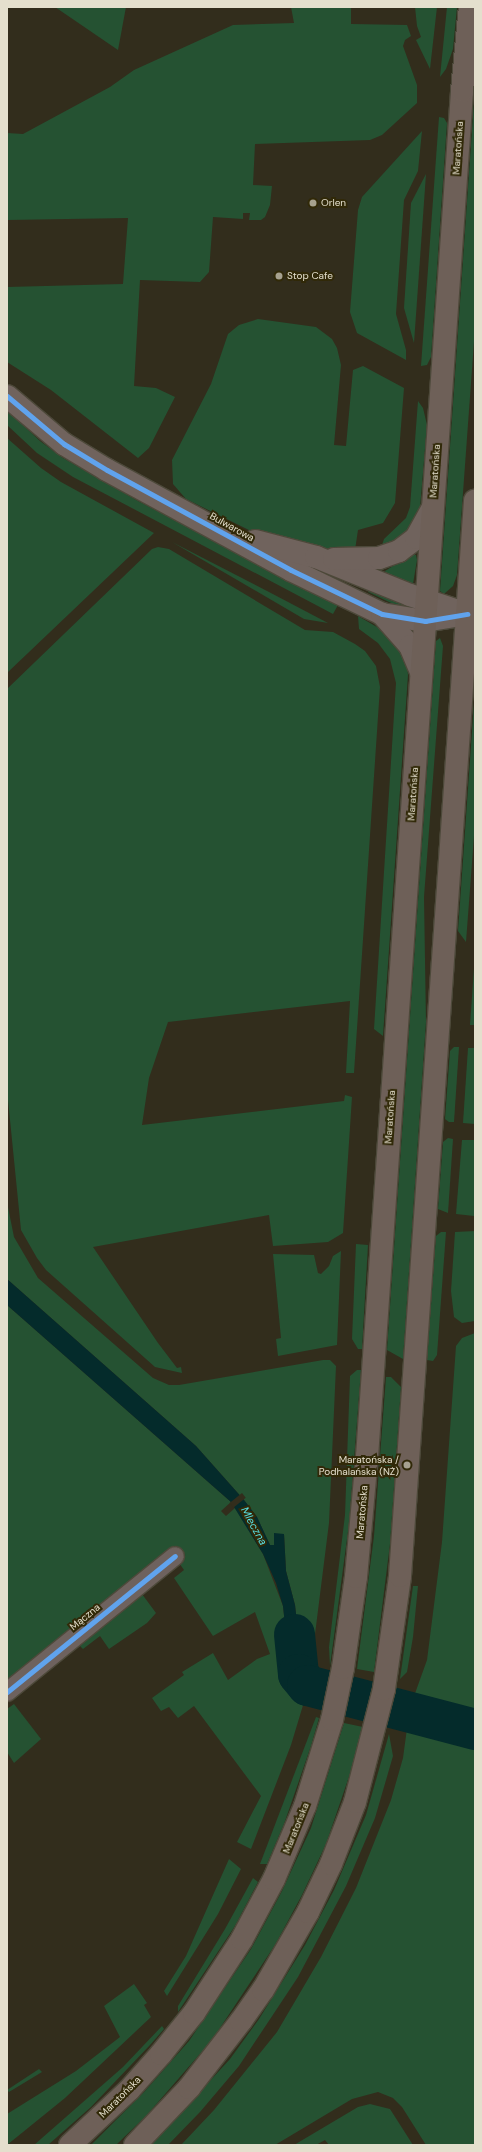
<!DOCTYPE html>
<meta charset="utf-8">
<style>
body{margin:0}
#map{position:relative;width:482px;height:2152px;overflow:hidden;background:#322d1c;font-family:"DM Sans",sans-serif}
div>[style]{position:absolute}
.green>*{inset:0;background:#255232}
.water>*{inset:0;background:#042b2b}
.pier>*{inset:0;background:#322d1c;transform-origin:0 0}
.river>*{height:41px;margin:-20.5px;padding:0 20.5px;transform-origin:20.5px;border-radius:20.5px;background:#042b2b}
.roads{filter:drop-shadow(1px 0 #4d493a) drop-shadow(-1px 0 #4d493a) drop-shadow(0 1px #4d493a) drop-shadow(0 -1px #4d493a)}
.street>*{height:18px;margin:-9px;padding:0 9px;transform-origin:9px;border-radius:9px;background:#6e625e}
.secondary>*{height:22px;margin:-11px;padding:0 11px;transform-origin:11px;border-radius:11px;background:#70635d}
.primary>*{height:22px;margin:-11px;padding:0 11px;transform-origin:11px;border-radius:11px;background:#6e6058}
.cycleway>*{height:5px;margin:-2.5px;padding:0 2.5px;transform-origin:2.5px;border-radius:2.5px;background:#60a3ed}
.dots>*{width:11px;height:11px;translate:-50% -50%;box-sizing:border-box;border:2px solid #312908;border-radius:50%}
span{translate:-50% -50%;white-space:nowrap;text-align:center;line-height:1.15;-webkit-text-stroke:4px #312908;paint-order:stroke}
.street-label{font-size:10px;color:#e4dfcd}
.poi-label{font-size:10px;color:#e4dfcd}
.left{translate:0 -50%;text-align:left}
.right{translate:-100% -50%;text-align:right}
.water-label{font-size:11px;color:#57e0e4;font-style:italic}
.frame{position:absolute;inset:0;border:8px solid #e4dfcd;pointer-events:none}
</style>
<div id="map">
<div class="green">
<div style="clip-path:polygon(55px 7px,126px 7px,118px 50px)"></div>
<div style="clip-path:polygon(291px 7px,351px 7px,351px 24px,407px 25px,411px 36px,405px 40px,403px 46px,417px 85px,417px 103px,382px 135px,370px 140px,255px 144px,253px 185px,272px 186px,270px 205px,265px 217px,261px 220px,249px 220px,250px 213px,243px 213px,243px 219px,213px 217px,209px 272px,200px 282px,140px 280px,134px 386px,156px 388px,175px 397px,149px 448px,138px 458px,51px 390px,7px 362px,7px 287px,123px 284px,128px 218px,7px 220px,7px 133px,23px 134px,110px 87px,134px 70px,233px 25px,294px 23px)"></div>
<div style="clip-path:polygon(415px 7px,437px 7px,430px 69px,416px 40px,421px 37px,417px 26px)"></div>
<div style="clip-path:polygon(447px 7px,457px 7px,453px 49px,446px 69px,440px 77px)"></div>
<div style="clip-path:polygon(475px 87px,475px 328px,457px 575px,453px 586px,444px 594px,440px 591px)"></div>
<div style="clip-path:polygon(439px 117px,444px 118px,447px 123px,431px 357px,427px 365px,421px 366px)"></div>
<div style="clip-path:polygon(422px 131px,418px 171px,404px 200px,396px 314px,406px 350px,406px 360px,357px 333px,350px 312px,358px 210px,362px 197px)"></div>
<div style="clip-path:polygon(426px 174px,414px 343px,404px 308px,411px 203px)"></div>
<div style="clip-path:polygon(258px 319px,316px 327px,332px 339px,337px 348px,341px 365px,334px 445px,346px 446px,353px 370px,363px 366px,404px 388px,395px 503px,383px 523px,358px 530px,355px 550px,322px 548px,255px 533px,186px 499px,173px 484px,172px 460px,211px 384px,228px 334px,239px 325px)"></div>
<div style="clip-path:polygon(418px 401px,423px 408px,427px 425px,420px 508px,409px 532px,380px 551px,384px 539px,406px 518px,410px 507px)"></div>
<div style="clip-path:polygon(7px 410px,40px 441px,63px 458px,138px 501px,338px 605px,333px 614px,73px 477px,37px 453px,7px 425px)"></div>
<div style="clip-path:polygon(7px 438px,41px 468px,61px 482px,154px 533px,7px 673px)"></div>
<div style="clip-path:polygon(172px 542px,269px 592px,328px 623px,304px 619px)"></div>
<div style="clip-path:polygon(158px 547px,169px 549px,305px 630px,333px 632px,355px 644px,365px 651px,376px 666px,380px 687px,354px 1073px,346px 1073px,350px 1001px,168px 1022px,149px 1078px,142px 1125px,344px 1101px,345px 1095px,352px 1097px,343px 1233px,328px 1242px,273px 1246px,269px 1215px,93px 1247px,158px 1343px,177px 1368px,181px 1367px,182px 1373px,155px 1367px,46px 1270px,37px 1258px,21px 1230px,7px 1090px,7px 689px,152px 549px)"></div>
<div style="clip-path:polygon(412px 554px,416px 555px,417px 560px,413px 584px,386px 574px,385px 571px)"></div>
<div style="clip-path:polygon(371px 586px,410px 606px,411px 608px,406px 610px,368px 592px)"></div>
<div style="clip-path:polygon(358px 616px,382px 630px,398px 646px,407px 664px,408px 675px,383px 1036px,374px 1029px,396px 683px,390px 659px,378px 643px,359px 629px)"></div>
<div style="clip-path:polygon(440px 638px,443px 646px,424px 897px,426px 1022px,403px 1359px,387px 1350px,436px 641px)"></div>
<div style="clip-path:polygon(475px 689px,475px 823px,466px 942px,458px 931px)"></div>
<div style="clip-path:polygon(474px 968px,475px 968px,475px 1025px,470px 1025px)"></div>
<div style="clip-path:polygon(454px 1047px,459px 1047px,454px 1122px,449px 1122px,445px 1119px,450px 1051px)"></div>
<div style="clip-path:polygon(468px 1048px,475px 1048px,475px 1124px,463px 1123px)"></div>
<div style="clip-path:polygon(448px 1138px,453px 1139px,448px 1213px,438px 1209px,443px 1142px)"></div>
<div style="clip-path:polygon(462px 1140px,475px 1140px,474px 1216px,456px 1214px)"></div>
<div style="clip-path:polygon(7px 1202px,14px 1237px,38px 1278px,153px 1378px,169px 1385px,179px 1385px,323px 1360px,330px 1360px,336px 1366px,329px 1523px,310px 1674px,301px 1658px,295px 1605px,286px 1571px,284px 1534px,274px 1545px,270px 1545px,257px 1517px,244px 1500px,196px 1446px,7px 1279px)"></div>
<div style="clip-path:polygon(475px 1231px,475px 1321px,462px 1323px,454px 1317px,451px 1291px,455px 1232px)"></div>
<div style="clip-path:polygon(441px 1232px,446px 1232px,437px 1355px,433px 1361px,427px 1360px,436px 1236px)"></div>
<div style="clip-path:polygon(356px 1244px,368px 1245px,362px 1349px,358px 1349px,352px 1339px)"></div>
<div style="clip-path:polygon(341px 1251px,337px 1345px,278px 1356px,276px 1339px,281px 1338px,273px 1254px,314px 1255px,318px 1273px,321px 1274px,329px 1266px,333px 1256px)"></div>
<div style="clip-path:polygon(7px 1305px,231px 1502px,221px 1511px,226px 1516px,235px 1508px,263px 1554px,283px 1606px,291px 1680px,304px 1702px,291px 1745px,251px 1849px,237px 1842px,261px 1796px,194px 1706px,178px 1718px,169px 1707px,161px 1711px,152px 1698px,184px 1675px,182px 1672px,213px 1653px,228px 1680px,257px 1659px,270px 1654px,255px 1612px,213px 1636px,174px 1578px,184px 1570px,170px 1550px,7px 1680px)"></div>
<div style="clip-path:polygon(475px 1333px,475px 1717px,473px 1719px,431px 1709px,413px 1699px,427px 1660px,442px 1542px,456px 1346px,462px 1338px)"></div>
<div style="clip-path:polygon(357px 1370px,361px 1370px,349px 1524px,330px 1666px,329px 1647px,345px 1515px,350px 1376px)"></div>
<div style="clip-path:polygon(386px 1377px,391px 1377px,401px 1387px,390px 1544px,374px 1672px,357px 1669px,374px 1536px)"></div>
<div style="clip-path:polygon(413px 1586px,418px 1586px,413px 1637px,407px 1672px,400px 1679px)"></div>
<div style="clip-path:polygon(142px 1594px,156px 1613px,147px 1623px,109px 1649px,100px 1636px,83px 1649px,80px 1646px)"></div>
<div style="clip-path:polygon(14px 1704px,41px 1739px,14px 1763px,7px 1752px,7px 1709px)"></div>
<div style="clip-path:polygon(316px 1717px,319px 1718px,311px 1746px,284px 1824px,267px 1864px,260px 1864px)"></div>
<div style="clip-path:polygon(408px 1721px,446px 1726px,475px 1739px,475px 2145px,426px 2145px,402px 2107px,393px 2098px,378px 2092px,352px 2099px,275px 2145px,181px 2145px,214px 2110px,277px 2032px,321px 1957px,356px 1888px,391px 1800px,403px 1758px)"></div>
<div style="clip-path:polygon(344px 1723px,363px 1727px,353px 1765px,326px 1844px,302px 1895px,275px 1945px,212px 2040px,146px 2116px,116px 2145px,91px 2145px,145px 2091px,189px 2041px,251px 1949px,282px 1891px,311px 1828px)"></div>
<div style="clip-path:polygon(389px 1734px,393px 1756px,375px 1818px,346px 1886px,298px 1977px,239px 2066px,200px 2112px,168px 2145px,151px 2145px,230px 2059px,259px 2019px,305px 1945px,334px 1890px,366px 1815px)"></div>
<div style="clip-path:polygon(229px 1859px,241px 1869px,218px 1914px,167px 1996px,164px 1991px,186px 1956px)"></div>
<div style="clip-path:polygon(253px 1878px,258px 1882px,235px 1926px,178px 2012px,178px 2006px,225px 1929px)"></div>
<div style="clip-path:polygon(134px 1984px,147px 2003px,144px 2005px,151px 2017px,65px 2098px,7px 2145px,7px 2114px,76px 2071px,120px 2037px,104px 2006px)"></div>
<div style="clip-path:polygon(162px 2026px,164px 2029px,150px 2045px,91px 2107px,48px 2145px,34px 2145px,123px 2067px)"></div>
<div style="clip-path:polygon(39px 2069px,42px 2072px,9px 2092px,7px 2090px)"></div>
<div style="clip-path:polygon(370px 2104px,390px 2109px,413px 2145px,329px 2145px,325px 2140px,316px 2145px,294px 2145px,358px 2107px)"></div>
</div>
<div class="water">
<div style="clip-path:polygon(7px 1279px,196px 1446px,244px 1500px,257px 1517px,270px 1545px,274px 1545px,274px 1533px,284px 1534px,286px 1571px,295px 1605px,301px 1658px,310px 1674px,304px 1702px,291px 1680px,283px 1606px,276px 1583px,263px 1554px,231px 1502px,7px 1305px)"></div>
<div style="clip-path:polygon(413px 1699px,431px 1709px,475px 1717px,475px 1739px,446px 1726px,408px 1721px)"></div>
</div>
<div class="pier">
<div style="left:242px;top:1493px;width:6px;height:16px;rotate:51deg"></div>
</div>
<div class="river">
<div style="left:294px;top:1634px;width:40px;rotate:84.3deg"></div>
<div style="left:298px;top:1674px;width:14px;rotate:51deg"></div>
<div style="left:307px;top:1685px;width:174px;rotate:14.7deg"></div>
</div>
<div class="roads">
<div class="street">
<div style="left:7px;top:1692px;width:216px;rotate:-39deg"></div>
</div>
<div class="secondary">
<div style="left:7px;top:396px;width:75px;rotate:40.1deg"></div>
<div style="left:64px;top:444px;width:50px;rotate:31.2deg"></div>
<div style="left:107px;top:470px;width:209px;rotate:28.5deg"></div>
<div style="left:291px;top:570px;width:101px;rotate:25.8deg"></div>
<div style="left:382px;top:614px;width:44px;rotate:9.2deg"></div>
<div style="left:425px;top:621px;width:43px;rotate:-9.5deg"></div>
<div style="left:255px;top:541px;width:63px;rotate:14.7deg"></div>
<div style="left:316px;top:557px;width:101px;rotate:22deg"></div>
<div style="left:410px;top:595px;width:60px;rotate:18.4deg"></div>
<div style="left:334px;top:559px;width:45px;rotate:-1.3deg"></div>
<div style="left:379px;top:558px;width:21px;rotate:-19deg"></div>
<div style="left:399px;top:551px;width:21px;rotate:-37deg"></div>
<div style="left:416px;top:538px;width:33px;rotate:-61deg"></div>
<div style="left:382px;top:614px;width:43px;rotate:48.8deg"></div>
<div style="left:410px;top:646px;width:28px;rotate:67deg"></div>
</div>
<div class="primary">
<div style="left:70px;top:2145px;width:81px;rotate:-43deg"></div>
<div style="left:129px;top:2090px;width:48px;rotate:-48.4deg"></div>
<div style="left:161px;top:2054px;width:53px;rotate:-51.2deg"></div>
<div style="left:194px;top:2013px;width:88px;rotate:-57deg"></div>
<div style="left:242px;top:1939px;width:68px;rotate:-61.9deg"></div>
<div style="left:274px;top:1879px;width:79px;rotate:-67deg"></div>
<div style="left:305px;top:1806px;width:90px;rotate:-72.6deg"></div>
<div style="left:332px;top:1720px;width:53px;rotate:-78.1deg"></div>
<div style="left:343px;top:1668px;width:92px;rotate:-81.9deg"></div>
<div style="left:356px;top:1577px;width:121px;rotate:-84.8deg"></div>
<div style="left:367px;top:1457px;width:1369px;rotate:-86.02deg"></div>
<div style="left:462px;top:91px;width:84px;rotate:-84.6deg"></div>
<div style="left:135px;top:2145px;width:79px;rotate:-46.5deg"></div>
<div style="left:189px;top:2088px;width:85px;rotate:-52.2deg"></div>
<div style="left:241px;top:2021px;width:38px;rotate:-55deg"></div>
<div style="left:263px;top:1990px;width:90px;rotate:-60deg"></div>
<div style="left:308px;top:1912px;width:53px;rotate:-64.4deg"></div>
<div style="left:331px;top:1864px;width:66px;rotate:-68.8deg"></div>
<div style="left:355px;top:1802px;width:117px;rotate:-75.6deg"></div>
<div style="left:384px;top:1689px;width:114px;rotate:-81.9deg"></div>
<div style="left:400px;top:1576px;width:1078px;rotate:-86.01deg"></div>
</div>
</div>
<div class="cycleway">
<div style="left:7px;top:396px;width:75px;rotate:40.1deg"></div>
<div style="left:64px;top:444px;width:50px;rotate:31.2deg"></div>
<div style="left:107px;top:470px;width:209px;rotate:28.5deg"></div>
<div style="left:291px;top:570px;width:101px;rotate:25.8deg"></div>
<div style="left:382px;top:614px;width:44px;rotate:9.2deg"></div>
<div style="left:425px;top:621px;width:43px;rotate:-9.5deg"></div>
<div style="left:7px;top:1692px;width:216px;rotate:-39deg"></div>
</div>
<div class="dots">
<div style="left:313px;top:203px;background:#a6a18f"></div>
<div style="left:279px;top:276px;background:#a6a18f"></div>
<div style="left:407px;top:1465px;background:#a6a18f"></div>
</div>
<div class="street-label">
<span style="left:458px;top:148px;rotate:-86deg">Maratońska</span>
<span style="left:435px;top:471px;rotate:-86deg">Maratońska</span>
<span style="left:232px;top:527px;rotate:29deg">Bulwarowa</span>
<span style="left:413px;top:794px;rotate:-86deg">Maratońska</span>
<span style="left:390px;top:1117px;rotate:-86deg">Maratońska</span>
<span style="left:362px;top:1512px;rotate:-85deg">Maratońska</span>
<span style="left:85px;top:1617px;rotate:-39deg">Mączna</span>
<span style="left:296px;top:1828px;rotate:-68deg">Maratońska</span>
<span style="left:120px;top:2097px;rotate:-45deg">Maratońska</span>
</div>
<div class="poi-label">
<span class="left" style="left:321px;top:203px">Orlen</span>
<span class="left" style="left:287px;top:276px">Stop Cafe</span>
<span class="right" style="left:399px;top:1465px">Maratońska /<br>Podhalańska (NŻ)</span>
</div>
<div class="water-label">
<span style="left:254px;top:1526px;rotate:61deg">Mleczna</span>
</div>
<div class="frame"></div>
</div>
